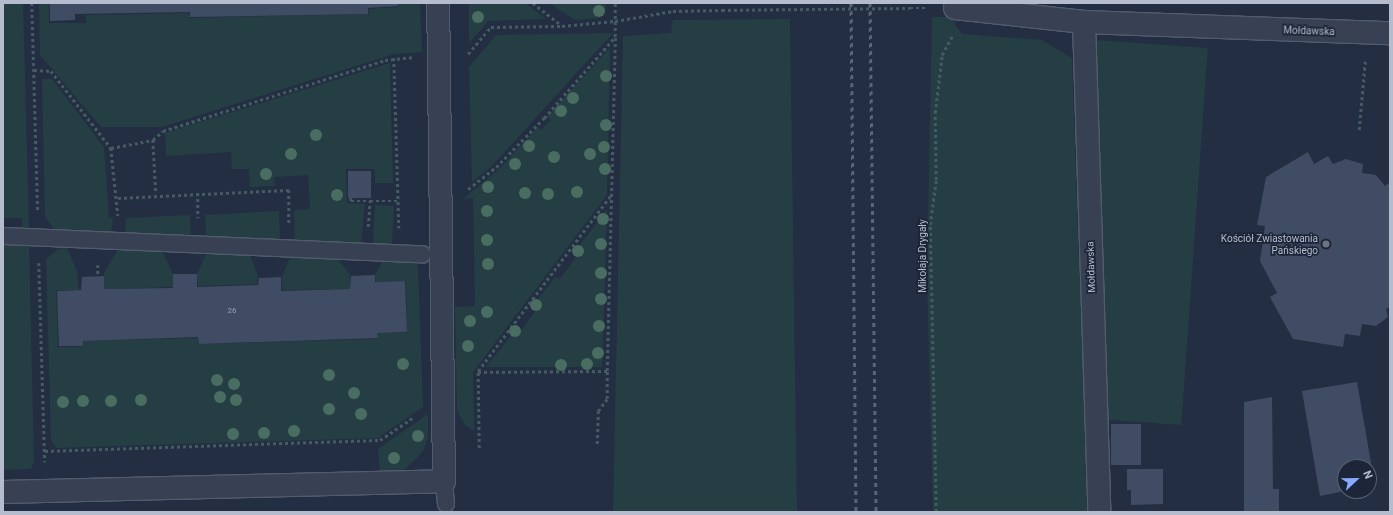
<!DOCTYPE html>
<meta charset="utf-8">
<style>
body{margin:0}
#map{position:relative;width:1393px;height:515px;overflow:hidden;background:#232e43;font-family:Roboto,sans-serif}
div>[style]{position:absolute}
.green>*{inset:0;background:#253e44;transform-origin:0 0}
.building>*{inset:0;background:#3f4c63;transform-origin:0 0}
.path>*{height:2.5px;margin-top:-1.25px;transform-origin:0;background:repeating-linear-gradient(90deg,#435b61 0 3px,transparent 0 6px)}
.roads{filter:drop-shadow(1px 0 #535c6d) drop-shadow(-1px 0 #535c6d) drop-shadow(0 1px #535c6d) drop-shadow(0 -1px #535c6d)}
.lane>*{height:16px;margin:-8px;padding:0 8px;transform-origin:8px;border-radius:8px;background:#384153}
.street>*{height:22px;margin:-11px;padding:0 11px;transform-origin:11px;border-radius:11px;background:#384153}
.rail>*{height:3px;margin-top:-1.5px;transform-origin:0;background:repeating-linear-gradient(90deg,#59647a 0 4px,transparent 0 8px)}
.path-bridge>*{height:2.5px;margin-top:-1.25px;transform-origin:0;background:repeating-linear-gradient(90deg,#435b61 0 3px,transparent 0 6px)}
.trees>*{width:12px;height:12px;margin:-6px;border-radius:50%;background:#4a6d61}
.dots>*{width:11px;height:11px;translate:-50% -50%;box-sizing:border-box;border:2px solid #1c2638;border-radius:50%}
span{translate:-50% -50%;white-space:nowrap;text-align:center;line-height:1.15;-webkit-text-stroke:3.5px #1c2638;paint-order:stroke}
.number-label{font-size:8px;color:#98a0b2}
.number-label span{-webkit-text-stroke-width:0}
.street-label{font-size:10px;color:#b5bccd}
.poi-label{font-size:10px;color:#b5bccd}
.right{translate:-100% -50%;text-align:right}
.frame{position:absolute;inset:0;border:4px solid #b5bccd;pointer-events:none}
.north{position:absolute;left:1337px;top:459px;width:40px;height:40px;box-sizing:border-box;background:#1c2638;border:1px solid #596274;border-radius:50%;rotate:68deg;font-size:11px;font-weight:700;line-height:16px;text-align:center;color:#b5bccd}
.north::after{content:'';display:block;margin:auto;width:14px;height:18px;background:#87acff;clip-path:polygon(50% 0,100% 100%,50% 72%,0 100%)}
</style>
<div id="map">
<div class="green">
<div style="clip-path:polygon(3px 3px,23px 3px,29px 228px,22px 228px,22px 218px,3px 218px)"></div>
<div style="clip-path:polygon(39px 3px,49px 3px,49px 23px,86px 23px,86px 15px,189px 13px,190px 18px,369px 14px,369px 9px,398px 7px,398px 3px,420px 3px,422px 52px,394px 54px,162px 127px,101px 127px,40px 55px)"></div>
<div style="clip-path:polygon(469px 3px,525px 3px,546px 19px,488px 21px,469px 43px)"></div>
<div style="clip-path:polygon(549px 3px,606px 3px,606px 8px,599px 18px,575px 20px)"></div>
<div style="clip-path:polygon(932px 17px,955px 17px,955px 25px,962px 34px,1042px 40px,1072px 58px,1087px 512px,933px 512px,927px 276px)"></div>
<div style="clip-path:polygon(790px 19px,797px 512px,613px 512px,623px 36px,671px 33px,673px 20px)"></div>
<div style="clip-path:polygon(613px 33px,490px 168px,472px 182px,469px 67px,496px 35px)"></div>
<div style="left:1095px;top:40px;width:113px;height:378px;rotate:4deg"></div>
<div style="clip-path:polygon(610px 48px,607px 195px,473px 372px,474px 431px,465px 425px,457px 411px,455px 307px,475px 306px,473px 198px,463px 199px,499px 169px,538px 127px,541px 130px,551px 120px,547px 116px)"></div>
<div style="clip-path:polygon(390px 63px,393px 183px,375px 183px,375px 169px,346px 169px,347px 203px,365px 204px,361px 245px,295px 243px,294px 210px,310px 209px,308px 175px,274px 177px,275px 186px,250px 187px,249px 169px,232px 169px,231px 152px,166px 156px,165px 133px)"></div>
<div style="clip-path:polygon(42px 79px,52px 79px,104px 147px,109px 218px,113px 218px,111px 233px,55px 231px,45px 216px)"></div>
<div style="left:375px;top:205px;width:19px;height:40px;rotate:3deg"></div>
<div style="clip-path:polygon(607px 209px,602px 367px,486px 367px,515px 330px,520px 332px,536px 310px,532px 307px,555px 277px,560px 279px,577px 256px,574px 253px)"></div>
<div style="clip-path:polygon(279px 211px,280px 241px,206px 237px,205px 215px)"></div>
<div style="clip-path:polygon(190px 215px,191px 236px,125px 233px,126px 218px)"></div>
<div style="clip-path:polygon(29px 243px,34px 462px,31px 469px,3px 470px,3px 244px)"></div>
<div style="clip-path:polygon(67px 248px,77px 271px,79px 290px,56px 290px,58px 347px,83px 347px,83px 341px,198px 338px,198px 344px,378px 339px,377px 333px,407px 333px,406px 281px,376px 282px,375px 275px,383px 260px,412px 260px,418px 265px,423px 407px,378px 438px,56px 448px,51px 440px,46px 259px,58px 249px)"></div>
<div style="clip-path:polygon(118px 249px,162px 251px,173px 274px,173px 287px,104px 289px,104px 273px)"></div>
<div style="clip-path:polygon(206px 254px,250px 255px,258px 276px,257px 284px,198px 286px,197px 274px)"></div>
<div style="clip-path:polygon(290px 257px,338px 259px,350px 275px,350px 289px,282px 290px,282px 277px)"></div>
<div style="clip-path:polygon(428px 414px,428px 437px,423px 451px,415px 460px,405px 469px,386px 474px,380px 472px,378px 449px)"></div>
</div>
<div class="building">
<div style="clip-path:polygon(50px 3px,398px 3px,398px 6px,368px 8px,368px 14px,190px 17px,190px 12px,75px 14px,75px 20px,50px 21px)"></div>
<div style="clip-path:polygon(1308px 152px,1314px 164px,1328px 156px,1333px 164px,1346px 159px,1363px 164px,1362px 173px,1376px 175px,1385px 186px,1390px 182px,1390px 307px,1386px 309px,1388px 317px,1376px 326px,1362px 324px,1360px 336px,1345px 334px,1343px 347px,1293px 339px,1270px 297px,1277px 293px,1260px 261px,1265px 226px,1257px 225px,1266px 177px)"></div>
<div style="left:348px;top:171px;width:23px;height:27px"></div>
<div style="clip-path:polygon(173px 274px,197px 274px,197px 287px,258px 285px,259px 278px,281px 277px,281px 291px,350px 289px,351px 276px,375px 275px,375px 282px,405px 281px,407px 332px,377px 333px,378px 338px,199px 344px,198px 337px,83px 341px,83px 346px,59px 346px,57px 291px,81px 290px,82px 277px,104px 276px,104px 289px,173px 288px)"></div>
<div style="clip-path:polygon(1357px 382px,1375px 486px,1369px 488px,1369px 467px,1345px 467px,1345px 491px,1320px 496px,1302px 391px)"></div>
<div style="clip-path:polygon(1272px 397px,1273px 489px,1279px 489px,1279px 512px,1244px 512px,1244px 402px)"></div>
<div style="left:1111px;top:424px;width:30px;height:41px"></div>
<div style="clip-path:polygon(1127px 469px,1163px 469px,1163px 504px,1131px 505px,1131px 490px,1127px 490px)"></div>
</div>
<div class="path">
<div style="left:32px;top:3px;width:209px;rotate:88.4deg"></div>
<div style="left:533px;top:3px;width:36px;rotate:38deg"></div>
<div style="left:910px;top:8px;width:18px"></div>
<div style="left:468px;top:54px;width:35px;rotate:-50deg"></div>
<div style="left:491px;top:27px;width:71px;rotate:-0.8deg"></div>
<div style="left:562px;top:26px;width:53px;rotate:-5.4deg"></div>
<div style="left:615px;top:21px;width:59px;rotate:-9.8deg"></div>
<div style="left:673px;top:11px;width:49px;rotate:-1.2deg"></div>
<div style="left:394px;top:58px;width:170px;rotate:88.3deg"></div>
<div style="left:34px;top:70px;width:17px;rotate:3deg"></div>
<div style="left:51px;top:71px;width:98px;rotate:52.1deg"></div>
<div style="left:111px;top:148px;width:68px;rotate:84.1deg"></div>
<div style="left:1359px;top:130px;width:69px;rotate:-85deg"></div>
<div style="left:153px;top:140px;width:54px;rotate:86.8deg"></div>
<div style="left:111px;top:148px;width:43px;rotate:-10.8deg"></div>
<div style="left:153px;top:140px;width:13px;rotate:-42deg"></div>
<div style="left:163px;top:131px;width:233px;rotate:-17.7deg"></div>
<div style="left:385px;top:60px;width:27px;rotate:-6deg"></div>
<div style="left:468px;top:189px;width:36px;rotate:-38deg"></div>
<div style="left:496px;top:167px;width:69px;rotate:-45.6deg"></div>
<div style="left:544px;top:118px;width:108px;rotate:-48.8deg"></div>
<div style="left:615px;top:37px;width:34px;rotate:-90deg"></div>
<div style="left:198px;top:193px;width:25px;rotate:90deg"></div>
<div style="left:118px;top:198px;width:171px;rotate:-2.7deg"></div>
<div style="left:289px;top:190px;width:33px;rotate:90deg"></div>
<div style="left:351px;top:198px;width:3px;rotate:90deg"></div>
<div style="left:351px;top:201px;width:19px"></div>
<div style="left:368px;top:227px;width:26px;rotate:-86deg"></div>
<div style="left:370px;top:201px;width:28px"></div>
<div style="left:39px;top:263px;width:199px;rotate:88.3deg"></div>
<div style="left:98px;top:265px;width:12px;rotate:90deg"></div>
<div style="left:478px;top:371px;width:221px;rotate:-52.9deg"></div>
<div style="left:597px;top:444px;width:33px;rotate:-88deg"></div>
<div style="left:598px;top:411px;width:15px;rotate:-53deg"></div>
<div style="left:607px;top:399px;width:28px;rotate:-90deg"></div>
<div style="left:479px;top:448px;width:76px;rotate:-90.8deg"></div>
<div style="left:478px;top:372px;width:129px;rotate:-0.4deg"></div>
<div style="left:607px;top:371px;width:334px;rotate:-88.6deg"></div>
<div style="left:45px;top:451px;width:335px;rotate:-1.9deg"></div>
<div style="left:380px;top:440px;width:41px;rotate:-34.1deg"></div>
<div style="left:936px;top:512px;width:287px;rotate:-91.2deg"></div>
<div style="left:930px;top:225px;width:45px;rotate:-82.4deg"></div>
<div style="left:936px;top:180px;width:67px;rotate:-90.9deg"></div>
<div style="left:935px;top:113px;width:58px;rotate:-83.1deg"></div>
<div style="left:942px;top:55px;width:21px;rotate:-62deg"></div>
</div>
<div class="roads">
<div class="lane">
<div style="left:3px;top:236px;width:420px;rotate:2.5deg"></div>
<div style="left:444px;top:481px;width:23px;rotate:85deg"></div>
</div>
<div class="street">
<div style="left:955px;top:8px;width:130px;rotate:6.2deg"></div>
<div style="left:1084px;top:22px;width:306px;rotate:2.1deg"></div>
<div style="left:1084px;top:22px;width:490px;rotate:88.2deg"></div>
<div style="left:3px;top:492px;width:441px;rotate:-1.4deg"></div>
<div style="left:444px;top:481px;width:478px;rotate:-90.7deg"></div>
</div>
</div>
<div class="rail">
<div style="left:851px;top:3px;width:509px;rotate:89.44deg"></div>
<div style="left:870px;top:3px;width:509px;rotate:89.32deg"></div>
</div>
<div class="path-bridge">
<div style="left:722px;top:10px;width:188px;rotate:-0.6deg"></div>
</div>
<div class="trees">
<div style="left:599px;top:11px"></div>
<div style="left:478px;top:17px"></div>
<div style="left:606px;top:76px"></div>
<div style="left:573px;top:98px"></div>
<div style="left:561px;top:111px"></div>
<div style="left:606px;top:125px"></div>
<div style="left:316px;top:135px"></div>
<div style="left:529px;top:146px"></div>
<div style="left:604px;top:147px"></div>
<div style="left:291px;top:154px"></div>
<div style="left:590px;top:154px"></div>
<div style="left:554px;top:157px"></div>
<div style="left:515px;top:164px"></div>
<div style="left:605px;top:169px"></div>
<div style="left:266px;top:174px"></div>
<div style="left:488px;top:187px"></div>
<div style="left:577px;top:192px"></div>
<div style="left:525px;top:193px"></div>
<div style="left:548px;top:194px"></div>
<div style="left:337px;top:195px"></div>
<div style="left:487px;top:211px"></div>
<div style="left:603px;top:219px"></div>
<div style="left:487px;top:240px"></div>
<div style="left:601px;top:244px"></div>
<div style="left:578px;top:251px"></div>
<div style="left:488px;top:264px"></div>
<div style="left:601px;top:273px"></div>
<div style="left:601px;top:299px"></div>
<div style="left:536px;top:305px"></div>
<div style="left:487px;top:312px"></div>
<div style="left:470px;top:321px"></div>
<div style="left:599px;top:326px"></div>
<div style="left:515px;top:331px"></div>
<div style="left:468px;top:346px"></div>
<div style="left:598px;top:353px"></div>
<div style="left:403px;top:364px"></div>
<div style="left:587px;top:364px"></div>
<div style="left:561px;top:365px"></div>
<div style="left:329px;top:375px"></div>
<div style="left:217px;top:380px"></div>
<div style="left:234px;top:384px"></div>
<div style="left:354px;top:393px"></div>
<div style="left:220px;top:397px"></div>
<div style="left:141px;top:400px"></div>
<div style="left:236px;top:400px"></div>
<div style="left:83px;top:401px"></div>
<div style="left:111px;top:401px"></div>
<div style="left:63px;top:402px"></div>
<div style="left:329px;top:409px"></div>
<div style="left:361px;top:414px"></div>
<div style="left:294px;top:431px"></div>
<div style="left:264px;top:433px"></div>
<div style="left:233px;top:434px"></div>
<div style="left:418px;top:436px"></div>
<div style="left:394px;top:458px"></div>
</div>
<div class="dots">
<div style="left:1326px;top:244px;background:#6b7280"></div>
</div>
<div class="number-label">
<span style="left:232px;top:311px">26</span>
</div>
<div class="street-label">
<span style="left:1309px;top:31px;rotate:2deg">Mołdawska</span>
<span style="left:923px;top:256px;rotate:-90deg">Mikołaja Drygały</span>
<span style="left:1091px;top:267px;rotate:-92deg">Mołdawska</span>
</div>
<div class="poi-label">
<span class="right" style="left:1318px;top:244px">Kościół Zwiastowania<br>Pańskiego</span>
</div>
<div class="frame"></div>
<div class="north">N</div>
</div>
